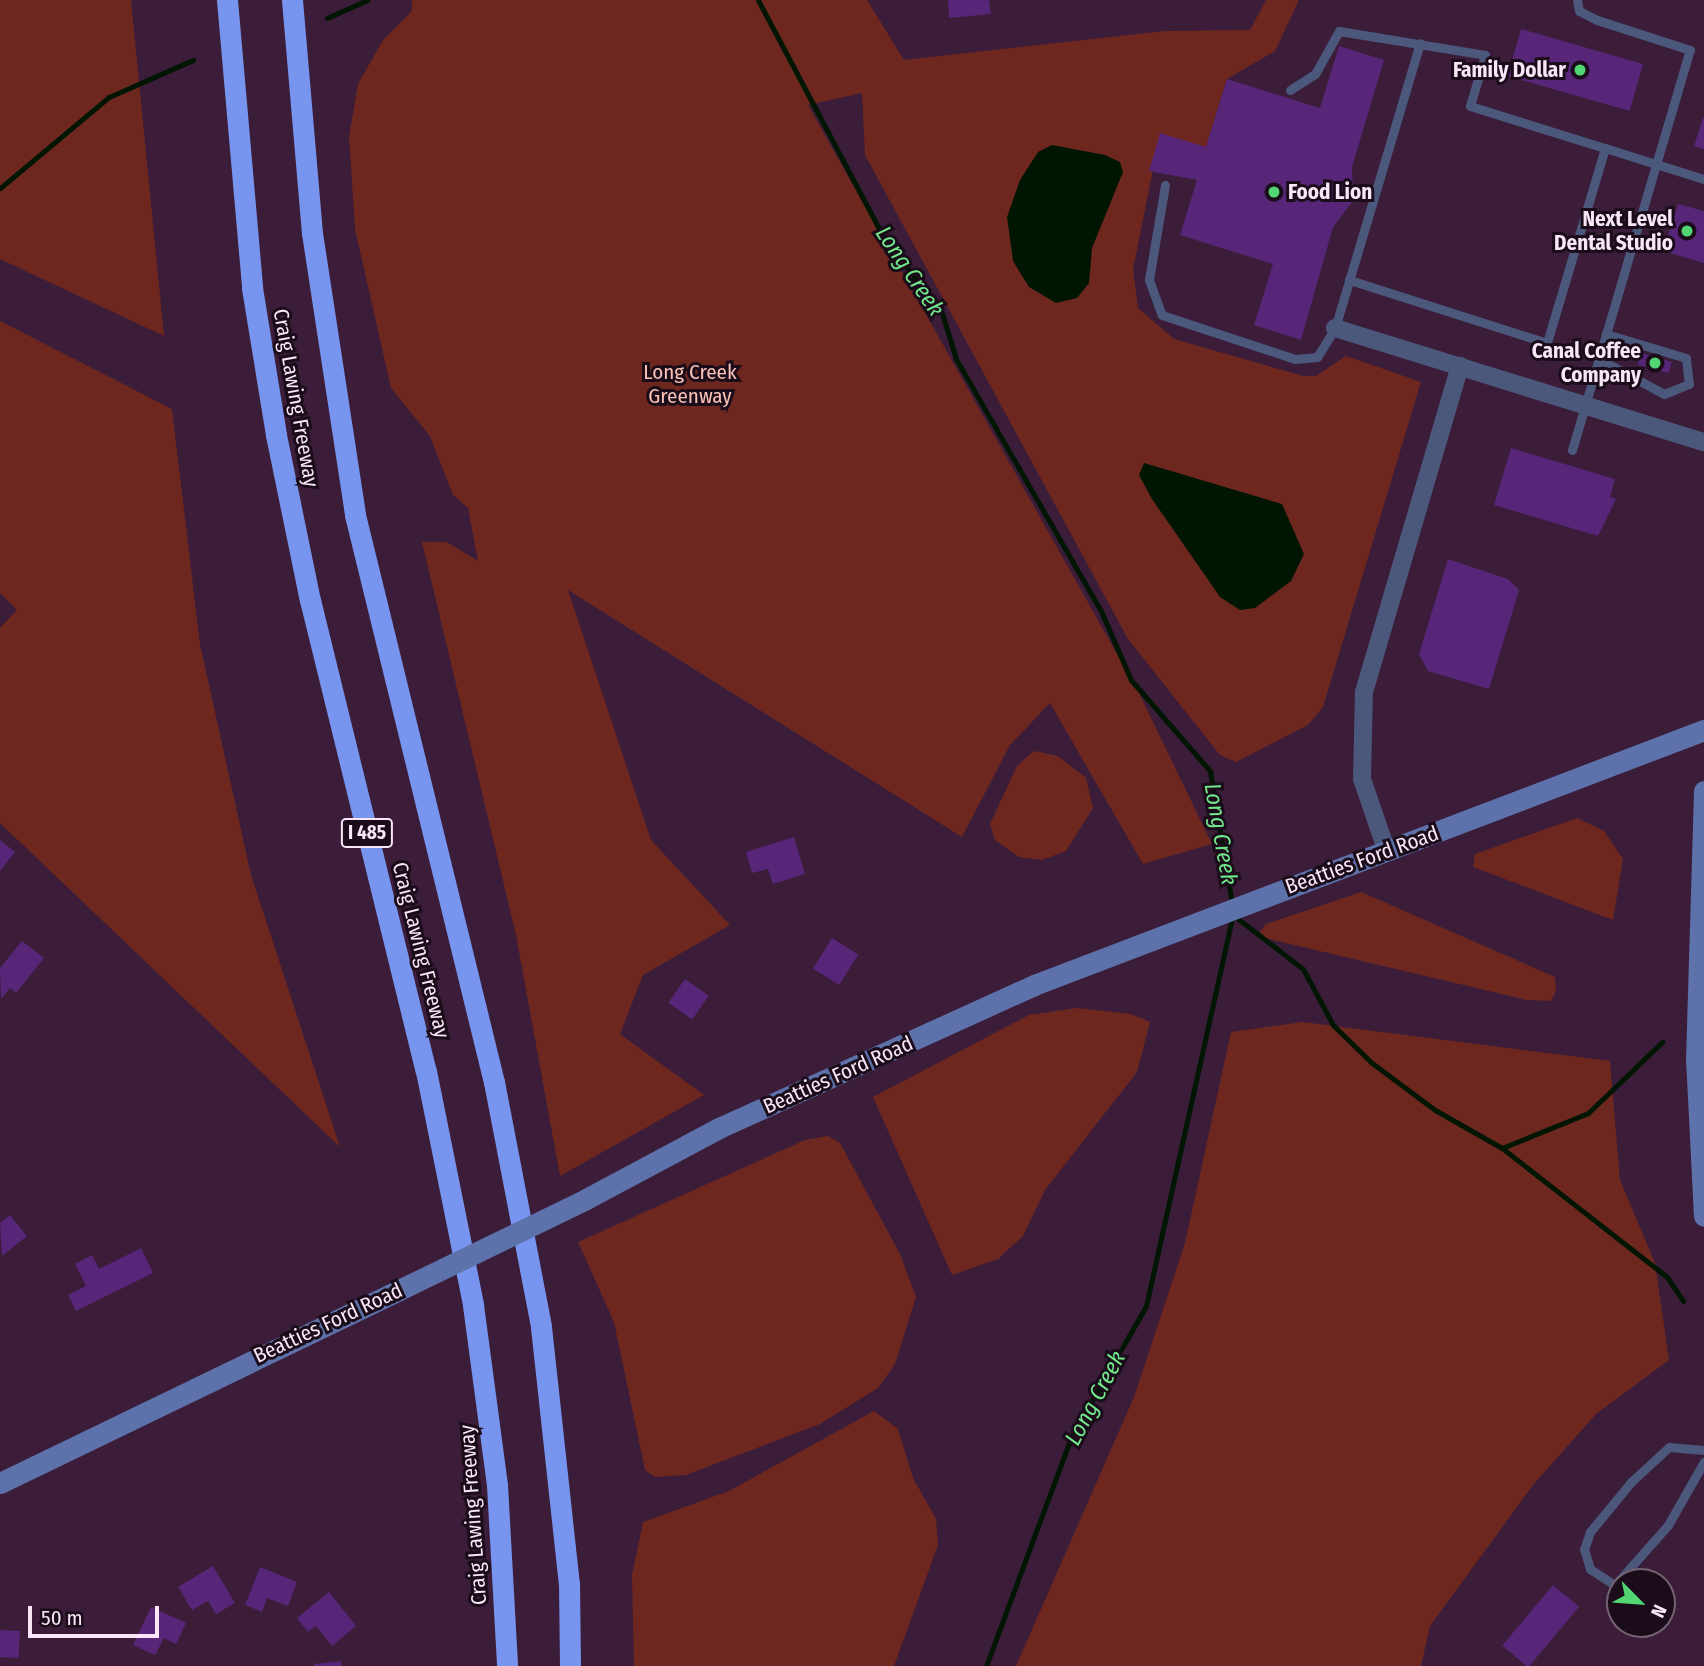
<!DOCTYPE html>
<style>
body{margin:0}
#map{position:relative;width:1704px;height:1666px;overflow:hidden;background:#3b1d39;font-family:"Fira Sans Condensed",sans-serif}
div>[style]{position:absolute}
.green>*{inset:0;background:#6e271f}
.water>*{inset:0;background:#001603}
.stream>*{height:5px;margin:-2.5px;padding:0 2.5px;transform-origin:2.5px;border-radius:2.5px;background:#001603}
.building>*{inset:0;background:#572678;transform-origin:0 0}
.lane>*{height:9px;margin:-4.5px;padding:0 4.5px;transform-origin:4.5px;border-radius:4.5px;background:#4b587c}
.street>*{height:18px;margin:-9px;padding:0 9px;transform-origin:9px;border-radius:9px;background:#4b587c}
.secondary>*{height:21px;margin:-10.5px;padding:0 10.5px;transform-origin:10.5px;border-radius:10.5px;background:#5d71aa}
.highway>*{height:21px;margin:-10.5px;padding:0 10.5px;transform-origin:10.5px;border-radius:10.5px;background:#7794ee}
.secondary-bridge>*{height:21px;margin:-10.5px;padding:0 10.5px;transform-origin:10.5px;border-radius:10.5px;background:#5d71aa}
.dots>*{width:19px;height:19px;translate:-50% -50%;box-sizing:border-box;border:4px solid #1a0d19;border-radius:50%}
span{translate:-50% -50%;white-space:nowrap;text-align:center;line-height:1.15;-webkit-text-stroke:6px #1a0d19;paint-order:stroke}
.shield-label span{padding:2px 5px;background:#1a0d19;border:2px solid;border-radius:5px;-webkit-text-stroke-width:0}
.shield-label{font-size:19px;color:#fae6f9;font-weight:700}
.poi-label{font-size:21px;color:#fae6f9;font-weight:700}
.right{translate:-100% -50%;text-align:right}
.left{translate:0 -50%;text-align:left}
.park-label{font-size:21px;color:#f9c1b8}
.street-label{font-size:21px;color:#fae6f9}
.water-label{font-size:23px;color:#72e88c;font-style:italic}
.north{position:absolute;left:1606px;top:1568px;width:70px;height:70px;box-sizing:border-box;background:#1a0d19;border:2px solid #746473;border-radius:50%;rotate:115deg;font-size:19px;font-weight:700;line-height:28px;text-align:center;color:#fae6f9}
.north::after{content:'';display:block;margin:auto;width:24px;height:32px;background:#52d673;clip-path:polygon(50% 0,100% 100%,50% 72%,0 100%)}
.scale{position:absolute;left:28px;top:1606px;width:131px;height:32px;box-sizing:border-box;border:4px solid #fae6f9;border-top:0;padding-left:9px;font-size:21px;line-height:24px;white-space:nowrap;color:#fae6f9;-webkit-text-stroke:5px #1a0d19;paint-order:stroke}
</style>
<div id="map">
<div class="green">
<div style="clip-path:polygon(0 0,131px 0,164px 336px,0 259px)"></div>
<div style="clip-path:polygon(412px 0,867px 0,904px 60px,1165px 31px,1250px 30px,1266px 0,1299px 0,1275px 51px,1227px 79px,1206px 147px,1160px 134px,1133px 270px,1138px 308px,1174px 339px,1303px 376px,1316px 376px,1346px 356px,1421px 382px,1323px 707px,1308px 725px,1236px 762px,1220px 755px,1128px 639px,865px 155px,862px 93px,808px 105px,1139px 693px,1212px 844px,1143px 864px,1050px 703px,1010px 745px,962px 837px,568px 590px,651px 840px,730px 925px,643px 975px,620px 1034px,704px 1095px,560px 1176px,516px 935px,422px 542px,447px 542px,478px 561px,468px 508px,453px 495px,430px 436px,391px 388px,355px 229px,349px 137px,358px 84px,383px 40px,412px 11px)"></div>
<div style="clip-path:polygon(0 321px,172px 409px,200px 644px,251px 875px,340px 1147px,0 823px,0 628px,17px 610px,0 593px)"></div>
<div style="clip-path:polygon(1034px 751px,1058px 756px,1086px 778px,1093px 808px,1066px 851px,1042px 860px,1019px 857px,995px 840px,990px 824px,1017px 766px)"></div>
<div style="clip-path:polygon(1577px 818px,1604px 831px,1623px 859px,1613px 920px,1473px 867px,1475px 854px)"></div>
<div style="clip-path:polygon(1361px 892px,1555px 977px,1556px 991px,1551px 1001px,1527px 1000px,1256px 936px,1266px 924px)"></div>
<div style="clip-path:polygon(1077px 1008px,1131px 1014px,1150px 1022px,1137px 1072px,1045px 1190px,1023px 1236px,998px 1259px,952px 1275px,873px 1097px,1029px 1015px)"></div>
<div style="clip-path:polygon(1303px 1022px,1610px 1061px,1620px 1180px,1655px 1263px,1669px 1360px,1596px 1414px,1533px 1485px,1430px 1626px,1421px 1666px,1016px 1666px,1134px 1397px,1185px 1243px,1231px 1032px)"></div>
<div style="clip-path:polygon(828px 1136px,840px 1143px,900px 1254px,916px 1297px,895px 1364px,878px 1388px,820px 1424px,686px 1475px,655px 1477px,645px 1470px,614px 1322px,578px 1242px,805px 1140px)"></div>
<div style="clip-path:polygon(874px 1411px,898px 1429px,913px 1478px,936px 1519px,938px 1545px,894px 1666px,634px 1666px,632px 1575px,643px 1522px,729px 1491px)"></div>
</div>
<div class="water">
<div style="clip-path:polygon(1052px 145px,1105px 155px,1120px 162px,1123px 172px,1092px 248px,1089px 283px,1077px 298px,1056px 303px,1029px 287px,1013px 261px,1007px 217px,1020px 180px,1038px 152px)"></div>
<div style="clip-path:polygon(1144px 463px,1282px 504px,1304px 554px,1291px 581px,1255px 608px,1240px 610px,1220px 597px,1152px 499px,1139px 475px)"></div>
</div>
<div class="stream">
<div style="left:758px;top:0;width:267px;rotate:62.1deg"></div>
<div style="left:883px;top:236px;width:97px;rotate:52.5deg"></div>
<div style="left:942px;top:313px;width:48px;rotate:73.1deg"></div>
<div style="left:956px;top:359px;width:291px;rotate:60.1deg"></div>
<div style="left:1101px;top:611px;width:75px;rotate:66.5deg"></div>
<div style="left:1131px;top:680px;width:121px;rotate:49deg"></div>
<div style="left:1210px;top:771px;width:135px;rotate:80.6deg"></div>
<div style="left:327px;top:18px;width:44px;rotate:-24.2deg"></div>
<div style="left:0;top:188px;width:142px;rotate:-39.9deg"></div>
<div style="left:109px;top:97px;width:92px;rotate:-23.8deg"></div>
<div style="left:1233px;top:915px;width:88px;rotate:37.6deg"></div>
<div style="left:1303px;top:969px;width:64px;rotate:61.8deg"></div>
<div style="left:1333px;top:1025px;width:54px;rotate:44.3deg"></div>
<div style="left:1372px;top:1063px;width:79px;rotate:36.7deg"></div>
<div style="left:1435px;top:1110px;width:77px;rotate:29.6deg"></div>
<div style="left:1502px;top:1148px;width:209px;rotate:38deg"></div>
<div style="left:1667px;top:1277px;width:29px;rotate:56deg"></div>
<div style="left:1502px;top:1148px;width:93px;rotate:-22.1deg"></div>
<div style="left:1588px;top:1113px;width:103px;rotate:-43.8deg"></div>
<div style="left:986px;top:1666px;width:244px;rotate:-69.6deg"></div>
<div style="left:1071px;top:1437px;width:151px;rotate:-60.2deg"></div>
<div style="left:1146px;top:1306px;width:398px;rotate:-77.5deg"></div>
</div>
<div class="building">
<div style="clip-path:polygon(948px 0,989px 0,991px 14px,949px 18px)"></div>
<div style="left:1521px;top:29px;width:127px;height:49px;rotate:16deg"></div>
<div style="clip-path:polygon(1339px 46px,1384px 60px,1352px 167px,1353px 201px,1333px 227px,1301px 340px,1254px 325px,1273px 264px,1180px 235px,1197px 180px,1149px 171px,1160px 133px,1206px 147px,1227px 79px,1320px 108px)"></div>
<div style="clip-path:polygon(1703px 118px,1704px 118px,1704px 149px,1694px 146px)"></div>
<div style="clip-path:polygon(1678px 204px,1704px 211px,1704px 263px,1663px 251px)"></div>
<div style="left:1641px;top:353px;width:32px;height:12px;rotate:16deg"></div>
<div style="clip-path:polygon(1511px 448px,1615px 479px,1610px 497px,1616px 499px,1598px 536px,1494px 505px)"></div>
<div style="clip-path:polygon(1448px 559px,1508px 579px,1519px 590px,1489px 689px,1428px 671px,1419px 654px)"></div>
<div style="clip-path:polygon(794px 837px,805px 874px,773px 884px,768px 869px,752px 873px,746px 852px)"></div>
<div style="clip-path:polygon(0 840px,15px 852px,0 871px)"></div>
<div style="left:832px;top:938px;width:31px;height:36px;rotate:32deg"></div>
<div style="clip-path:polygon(22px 941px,44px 958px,16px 993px,10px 988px,1px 999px,0 968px)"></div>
<div style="left:685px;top:979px;width:29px;height:29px;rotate:35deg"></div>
<div style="clip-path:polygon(10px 1215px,27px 1236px,2px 1256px,0 1223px)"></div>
<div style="clip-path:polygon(141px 1248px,153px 1273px,76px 1311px,68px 1295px,86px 1286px,75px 1264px,92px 1255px,99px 1269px)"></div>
<div style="clip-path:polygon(213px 1566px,235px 1603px,216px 1614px,208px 1601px,192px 1610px,178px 1587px)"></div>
<div style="clip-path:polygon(260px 1567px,297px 1582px,288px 1606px,267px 1598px,262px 1612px,245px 1605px)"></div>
<div style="left:1553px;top:1585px;width:34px;height:79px;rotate:40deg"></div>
<div style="clip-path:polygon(329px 1592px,356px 1626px,332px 1646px,316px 1626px,308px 1632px,297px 1618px)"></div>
<div style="clip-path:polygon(151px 1607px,186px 1623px,176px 1644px,164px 1638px,155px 1655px,133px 1645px)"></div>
<div style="left:0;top:1630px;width:20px;height:27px;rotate:3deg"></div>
<div style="clip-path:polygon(341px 1661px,341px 1666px,314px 1666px,314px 1664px)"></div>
</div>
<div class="lane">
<div style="left:1290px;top:90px;width:30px;rotate:-33deg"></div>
<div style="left:1315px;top:74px;width:49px;rotate:-60.8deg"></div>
<div style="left:1339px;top:31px;width:148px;rotate:9.3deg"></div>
<div style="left:1485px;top:55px;width:53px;rotate:106.4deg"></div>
<div style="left:1470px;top:106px;width:141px;rotate:17.3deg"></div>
<div style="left:1605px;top:148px;width:203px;rotate:106.6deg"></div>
<div style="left:1547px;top:343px;width:208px;rotate:-162.3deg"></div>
<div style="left:1605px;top:148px;width:104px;rotate:17.4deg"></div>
<div style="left:1165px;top:185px;width:96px;rotate:99.6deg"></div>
<div style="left:1149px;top:280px;width:37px;rotate:70deg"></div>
<div style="left:1162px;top:315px;width:140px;rotate:18.3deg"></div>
<div style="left:1295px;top:359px;width:22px;rotate:-5deg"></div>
<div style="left:1317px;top:357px;width:34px;rotate:-58deg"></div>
<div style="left:1335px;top:328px;width:297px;rotate:-73.4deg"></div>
<div style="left:1599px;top:359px;width:74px;rotate:28.3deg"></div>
<div style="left:1664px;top:394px;width:27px;rotate:-22deg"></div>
<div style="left:1689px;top:384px;width:26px;rotate:-97deg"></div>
<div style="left:1686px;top:358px;width:84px;rotate:-163.3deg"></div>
<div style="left:1572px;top:450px;width:417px;rotate:-73.6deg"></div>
<div style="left:1690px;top:50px;width:98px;rotate:-162.1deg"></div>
<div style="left:1597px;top:20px;width:20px;rotate:-153deg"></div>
<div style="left:1579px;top:11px;width:11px;rotate:-100deg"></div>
<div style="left:1704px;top:1450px;width:35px;rotate:-175deg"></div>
<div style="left:1669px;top:1447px;width:52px;rotate:137.4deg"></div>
<div style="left:1631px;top:1482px;width:65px;rotate:129.4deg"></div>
<div style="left:1590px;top:1532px;width:18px;rotate:109deg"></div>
<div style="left:1584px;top:1549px;width:21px;rotate:73deg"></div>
<div style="left:1590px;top:1569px;width:30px;rotate:33deg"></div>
<div style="left:1615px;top:1585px;width:80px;rotate:-48.5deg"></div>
<div style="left:1668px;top:1525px;width:73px;rotate:-60.3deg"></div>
</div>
<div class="street">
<div style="left:1335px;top:328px;width:386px;rotate:17.2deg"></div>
<div style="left:1387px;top:852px;width:77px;rotate:-108.9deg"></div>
<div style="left:1362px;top:779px;width:87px;rotate:-88.7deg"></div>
<div style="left:1364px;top:692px;width:340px;rotate:-73.6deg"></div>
</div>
<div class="secondary">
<div style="left:1704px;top:791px;width:267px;rotate:91.7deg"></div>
<div style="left:1696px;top:1058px;width:158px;rotate:87.1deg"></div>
<div style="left:586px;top:1199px;width:151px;rotate:-28.1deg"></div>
<div style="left:719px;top:1128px;width:346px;rotate:-24.4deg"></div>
<div style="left:1034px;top:985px;width:717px;rotate:-20.84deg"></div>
<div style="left:0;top:1483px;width:443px;rotate:-25.8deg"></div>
</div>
<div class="highway">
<div style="left:227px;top:0;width:289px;rotate:85deg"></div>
<div style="left:252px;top:288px;width:149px;rotate:80.7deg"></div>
<div style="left:276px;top:435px;width:168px;rotate:78.4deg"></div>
<div style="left:310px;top:600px;width:485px;rotate:76.2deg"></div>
<div style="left:426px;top:1071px;width:239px;rotate:78.6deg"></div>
<div style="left:473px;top:1305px;width:182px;rotate:82.4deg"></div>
<div style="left:497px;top:1485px;width:181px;rotate:86.8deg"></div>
<div style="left:292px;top:0;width:234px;rotate:85.1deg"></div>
<div style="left:312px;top:233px;width:285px;rotate:81.3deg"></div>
<div style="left:355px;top:515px;width:584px;rotate:76.23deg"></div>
<div style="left:494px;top:1082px;width:249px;rotate:79.1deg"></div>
<div style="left:541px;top:1327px;width:258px;rotate:83.8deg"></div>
<div style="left:569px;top:1583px;width:83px;rotate:89.3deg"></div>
</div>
<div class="secondary-bridge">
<div style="left:399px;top:1290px;width:208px;rotate:-25.9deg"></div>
</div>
<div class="dots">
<div style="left:1580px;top:70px;background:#52d673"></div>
<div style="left:1274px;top:192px;background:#52d673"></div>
<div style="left:1687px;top:231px;background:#52d673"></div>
<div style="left:1655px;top:363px;background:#52d673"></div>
</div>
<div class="shield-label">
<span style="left:367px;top:833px">I 485</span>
</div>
<div class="poi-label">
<span class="right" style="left:1566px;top:70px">Family Dollar</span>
<span class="left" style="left:1288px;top:192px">Food Lion</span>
<span class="right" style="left:1673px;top:231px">Next Level<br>Dental Studio</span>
<span class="right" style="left:1641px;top:363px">Canal Coffee<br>Company</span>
</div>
<div class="park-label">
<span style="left:690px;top:384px">Long Creek<br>Greenway</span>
</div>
<div class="street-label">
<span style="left:296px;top:398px;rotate:80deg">Craig Lawing Freeway</span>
<span style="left:1362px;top:860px;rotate:-20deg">Beatties Ford Road</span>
<span style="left:421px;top:950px;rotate:76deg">Craig Lawing Freeway</span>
<span style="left:838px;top:1075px;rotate:-24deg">Beatties Ford Road</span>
<span style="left:328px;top:1323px;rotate:-25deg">Beatties Ford Road</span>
<span style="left:473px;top:1515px;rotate:-94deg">Craig Lawing Freeway</span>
</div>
<div class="water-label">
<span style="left:910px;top:271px;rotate:56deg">Long Creek</span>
<span style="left:1221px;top:834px;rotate:80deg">Long Creek</span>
<span style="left:1095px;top:1398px;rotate:-62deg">Long Creek</span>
</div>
<div class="north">N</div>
<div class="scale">50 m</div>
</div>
